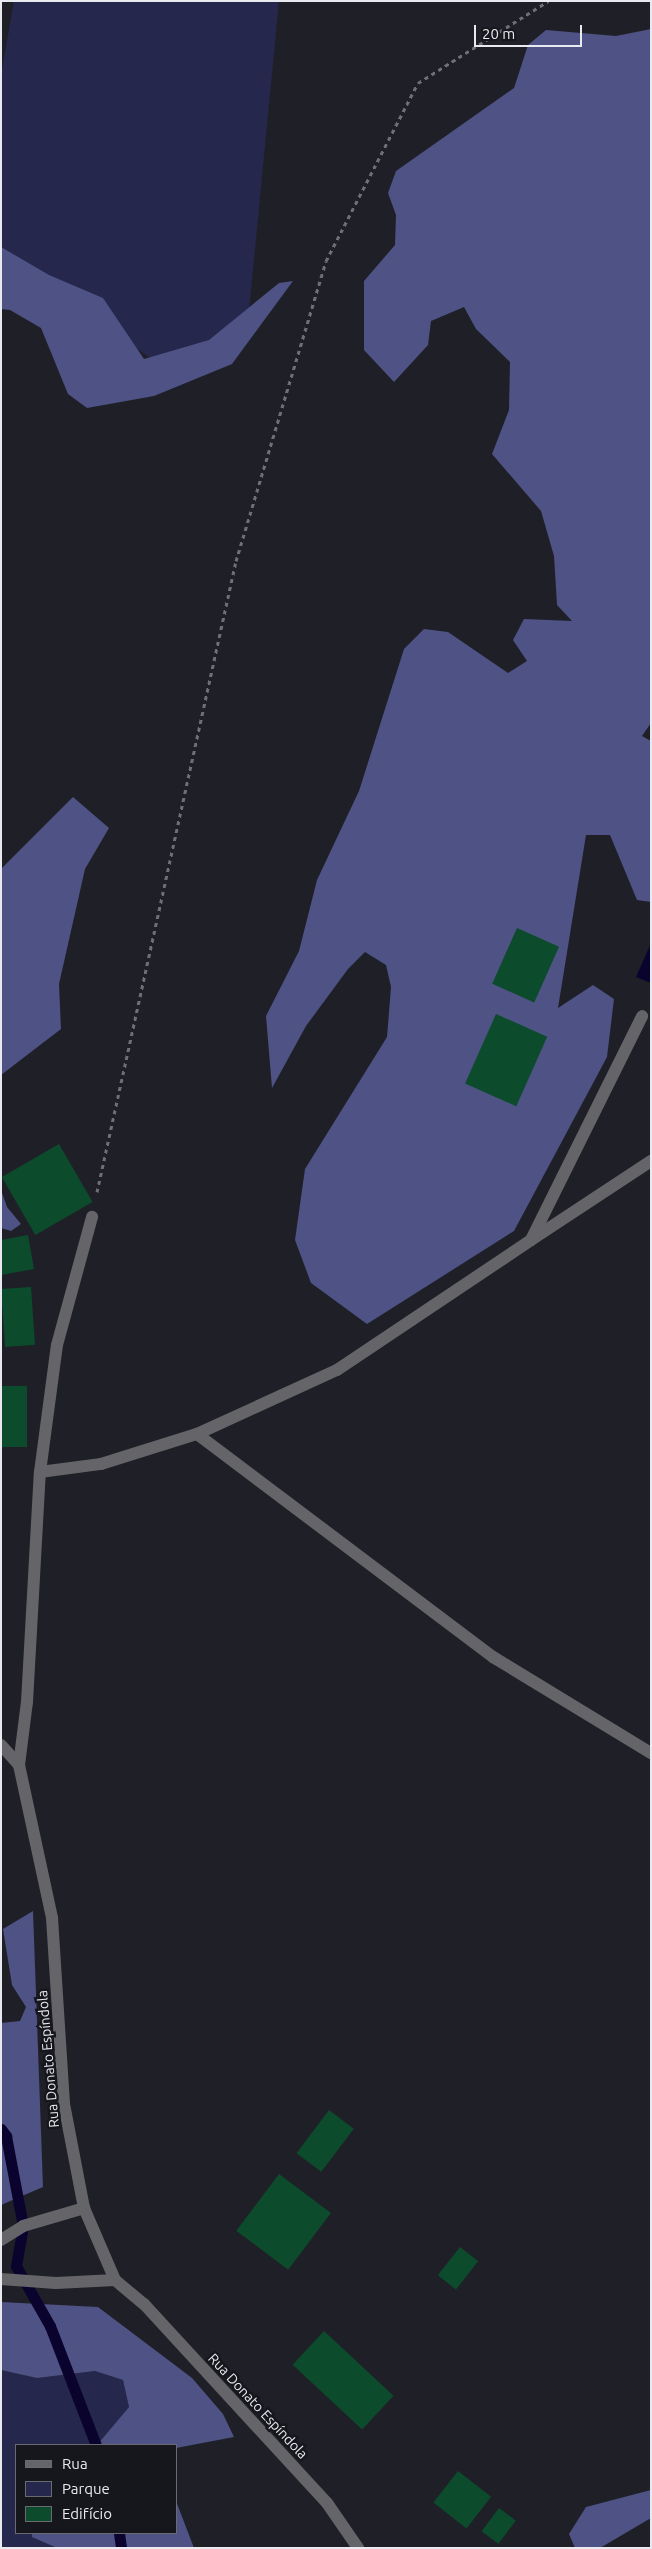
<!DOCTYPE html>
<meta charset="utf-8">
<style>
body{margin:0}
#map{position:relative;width:652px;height:2549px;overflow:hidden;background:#1f2027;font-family:Ubuntu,sans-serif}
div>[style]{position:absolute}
.green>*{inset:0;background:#25274c}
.forest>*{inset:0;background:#4e5285}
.water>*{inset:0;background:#09032e}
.stream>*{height:11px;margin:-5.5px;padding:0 5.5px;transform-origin:5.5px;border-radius:5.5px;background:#09032e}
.building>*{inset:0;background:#0c4b2b;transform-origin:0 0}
.path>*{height:3px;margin-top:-1.5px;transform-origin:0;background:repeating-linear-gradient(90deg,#6f7077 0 4px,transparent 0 8px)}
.service>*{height:12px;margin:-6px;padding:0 6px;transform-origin:6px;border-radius:6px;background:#656569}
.minor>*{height:12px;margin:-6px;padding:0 6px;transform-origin:6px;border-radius:6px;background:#656569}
span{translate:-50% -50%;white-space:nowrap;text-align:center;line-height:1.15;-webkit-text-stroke:5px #16171d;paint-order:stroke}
.street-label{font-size:14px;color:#e9eaef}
.frame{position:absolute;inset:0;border:2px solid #e9eaef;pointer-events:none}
.legend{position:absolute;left:15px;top:2444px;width:162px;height:90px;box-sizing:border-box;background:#16171d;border:1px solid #6a6b71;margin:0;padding:6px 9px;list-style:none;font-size:15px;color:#e9eaef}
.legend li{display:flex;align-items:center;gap:10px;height:25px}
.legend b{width:25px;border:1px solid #6a6b71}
.scale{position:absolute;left:474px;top:25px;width:108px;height:22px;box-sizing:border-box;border:2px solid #e9eaef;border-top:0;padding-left:6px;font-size:15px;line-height:18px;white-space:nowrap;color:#e9eaef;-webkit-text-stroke:4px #16171d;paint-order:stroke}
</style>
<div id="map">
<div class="green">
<div style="clip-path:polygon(14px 1px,279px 1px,246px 342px,178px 377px,1px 255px,1px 75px)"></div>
<div style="clip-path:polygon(1px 2370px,37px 2378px,95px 2371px,123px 2380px,129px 2407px,97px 2445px,16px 2445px,16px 2533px,32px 2533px,33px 2537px,57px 2548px,1px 2548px)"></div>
</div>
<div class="forest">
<div style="clip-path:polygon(651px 29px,651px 723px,642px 736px,651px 741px,651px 902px,637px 900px,610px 835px,586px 835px,558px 1008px,593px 985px,614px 999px,607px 1057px,514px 1231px,367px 1324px,311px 1283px,295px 1240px,305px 1169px,387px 1037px,391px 987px,386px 965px,365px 952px,348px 969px,306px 1026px,272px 1088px,266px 1016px,299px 951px,317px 880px,359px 791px,404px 649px,424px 629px,448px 632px,508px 673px,527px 661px,513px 640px,524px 619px,572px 621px,557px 605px,554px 556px,541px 511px,492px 454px,509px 410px,510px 362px,476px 329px,464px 307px,431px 321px,428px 345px,394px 382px,364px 350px,364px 281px,395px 245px,396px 215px,388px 193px,396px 171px,514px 88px,528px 45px,546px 30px,616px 36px)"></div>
<div style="clip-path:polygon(1px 247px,49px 275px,103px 298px,144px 359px,209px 340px,279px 283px,293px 281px,232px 364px,154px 396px,87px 408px,68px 394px,41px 328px,10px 310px,1px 309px)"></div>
<div style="clip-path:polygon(73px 797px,109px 828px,85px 869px,59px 984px,61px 1029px,1px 1075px,1px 869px)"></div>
<div style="clip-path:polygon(1px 1190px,7px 1207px,21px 1224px,11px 1231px,1px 1228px)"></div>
<div style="clip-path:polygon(33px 1911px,43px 2187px,1px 2205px,1px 2023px,20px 2021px,26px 2007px,12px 1985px,3px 1929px)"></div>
<div style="clip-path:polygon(1px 2302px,98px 2307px,192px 2378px,223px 2414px,234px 2437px,176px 2448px,176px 2445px,97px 2445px,129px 2407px,123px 2380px,95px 2371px,37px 2378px,1px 2370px)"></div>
<div style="clip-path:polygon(651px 2490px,651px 2518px,600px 2548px,575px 2548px,569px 2534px,586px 2507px)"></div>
<div style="clip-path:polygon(176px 2501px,194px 2548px,57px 2548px,32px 2537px,32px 2533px,176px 2533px)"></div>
</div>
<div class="water">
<div style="clip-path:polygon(651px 943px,651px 983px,636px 977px)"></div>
</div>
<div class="stream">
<div style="left:1px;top:2129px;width:9px;rotate:54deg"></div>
<div style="left:6px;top:2136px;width:92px;rotate:79.3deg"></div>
<div style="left:23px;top:2226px;width:41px;rotate:99.9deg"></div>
<div style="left:16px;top:2266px;width:69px;rotate:60.5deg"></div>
<div style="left:50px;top:2326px;width:128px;rotate:68.9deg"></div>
<div style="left:119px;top:2533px;width:15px;rotate:82deg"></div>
</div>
<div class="building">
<div style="left:517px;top:928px;width:46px;height:61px;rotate:24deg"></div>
<div style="left:496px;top:1014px;width:56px;height:76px;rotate:24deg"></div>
<div style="left:59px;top:1144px;width:67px;height:66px;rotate:60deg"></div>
<div style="clip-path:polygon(28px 1235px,34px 1269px,1px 1275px,1px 1240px)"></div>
<div style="left:31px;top:1287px;width:58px;height:30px;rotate:86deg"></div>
<div style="left:1px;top:1386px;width:26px;height:61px"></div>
<div style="left:329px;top:2110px;width:31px;height:54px;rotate:37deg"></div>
<div style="left:279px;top:2174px;width:65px;height:71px;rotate:37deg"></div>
<div style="left:460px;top:2247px;width:23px;height:36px;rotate:38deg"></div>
<div style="left:324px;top:2331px;width:95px;height:46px;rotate:43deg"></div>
<div style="left:458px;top:2471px;width:42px;height:40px;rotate:38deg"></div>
<div style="left:499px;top:2508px;width:21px;height:29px;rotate:37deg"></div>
</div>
<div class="path">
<div style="left:97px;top:1192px;width:646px;rotate:-77.58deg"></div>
<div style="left:236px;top:561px;width:313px;rotate:-73.3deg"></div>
<div style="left:326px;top:261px;width:200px;rotate:-62.7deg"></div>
<div style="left:418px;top:83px;width:154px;rotate:-32.2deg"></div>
</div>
<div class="service">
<div style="left:531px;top:1240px;width:144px;rotate:-33.4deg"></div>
<div style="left:197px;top:1434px;width:371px;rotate:37deg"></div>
<div style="left:493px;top:1657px;width:185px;rotate:31.3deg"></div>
<div style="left:40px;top:1472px;width:62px;rotate:-7.5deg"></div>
<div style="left:101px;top:1464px;width:101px;rotate:-17.4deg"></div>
<div style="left:197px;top:1434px;width:154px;rotate:-24.6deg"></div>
<div style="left:337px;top:1370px;width:234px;rotate:-33.8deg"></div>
<div style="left:531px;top:1240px;width:250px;rotate:-63.6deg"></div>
<div style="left:19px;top:1765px;width:64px;rotate:-82.8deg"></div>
<div style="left:27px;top:1702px;width:230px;rotate:-86.8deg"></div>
<div style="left:40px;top:1472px;width:128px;rotate:-82.4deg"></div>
<div style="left:57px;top:1345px;width:133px;rotate:-74.7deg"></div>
</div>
<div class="minor">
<div style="left:1px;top:1745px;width:27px;rotate:48deg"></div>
<div style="left:19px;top:1765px;width:157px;rotate:77.8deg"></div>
<div style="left:52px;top:1918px;width:186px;rotate:86.3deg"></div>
<div style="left:64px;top:2104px;width:106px;rotate:79.1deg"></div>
<div style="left:84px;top:2208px;width:78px;rotate:66.7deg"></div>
<div style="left:115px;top:2280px;width:38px;rotate:40deg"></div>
<div style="left:144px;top:2304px;width:270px;rotate:47.4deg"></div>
<div style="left:327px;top:2503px;width:55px;rotate:55.4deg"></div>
<div style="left:1px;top:2240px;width:26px;rotate:-32deg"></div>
<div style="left:23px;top:2226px;width:64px;rotate:-16.4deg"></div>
<div style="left:1px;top:2279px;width:55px;rotate:4.2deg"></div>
<div style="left:56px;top:2283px;width:59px;rotate:-2.9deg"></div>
</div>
<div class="street-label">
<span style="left:48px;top:2059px;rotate:-95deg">Rua Donato Espíndola</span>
<span style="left:258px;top:2406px;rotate:47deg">Rua Donato Espíndola</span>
</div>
<div class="frame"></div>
<ul class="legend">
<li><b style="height:6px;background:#656569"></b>Rua</li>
<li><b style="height:14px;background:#25274c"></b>Parque</li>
<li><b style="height:14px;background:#0c4b2b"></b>Edifício</li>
</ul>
<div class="scale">20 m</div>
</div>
